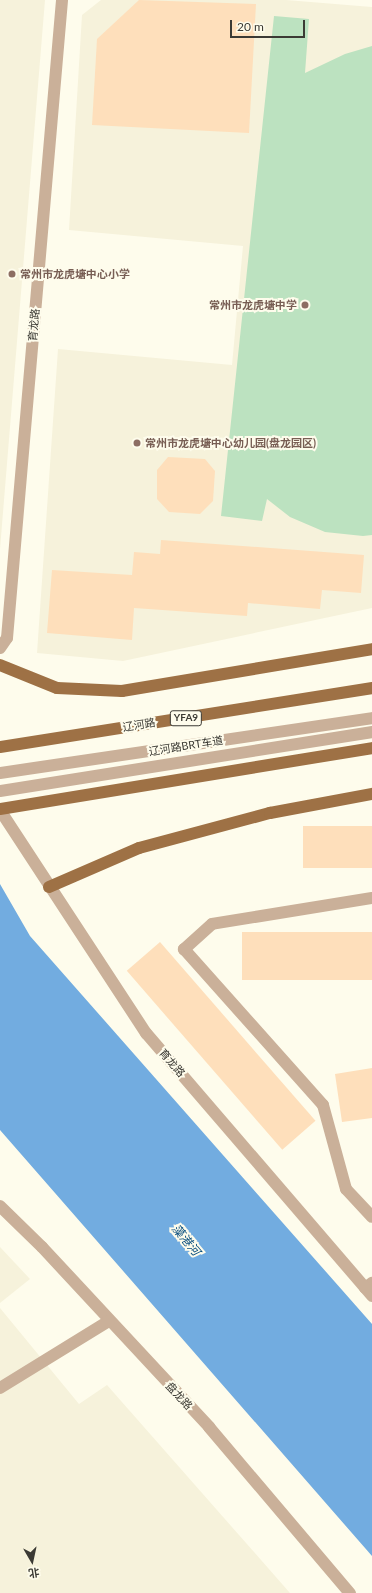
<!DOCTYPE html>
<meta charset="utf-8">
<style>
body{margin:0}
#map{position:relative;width:372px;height:1593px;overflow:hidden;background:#fefcec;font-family:Lato,"Noto Sans SC",sans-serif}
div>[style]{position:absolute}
.built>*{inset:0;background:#f6f2db}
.green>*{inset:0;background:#bce2c0}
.water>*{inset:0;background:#72ace0}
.building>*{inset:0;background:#fedfbb;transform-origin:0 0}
.lane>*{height:12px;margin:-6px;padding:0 6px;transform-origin:6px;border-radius:6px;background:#cab099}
.street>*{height:12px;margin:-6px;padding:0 6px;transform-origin:6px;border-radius:6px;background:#cab099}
.primary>*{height:12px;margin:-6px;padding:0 6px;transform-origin:6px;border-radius:6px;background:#9e7145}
.dots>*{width:11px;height:11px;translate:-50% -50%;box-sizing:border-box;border:2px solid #fefcec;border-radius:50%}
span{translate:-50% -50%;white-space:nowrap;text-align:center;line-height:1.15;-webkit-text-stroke:4px #fefcec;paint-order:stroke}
.shield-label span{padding:1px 3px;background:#fefcec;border:1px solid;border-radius:3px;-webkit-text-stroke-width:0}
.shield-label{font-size:10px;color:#3b3a34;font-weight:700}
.education-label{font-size:11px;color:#785e54;font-weight:700}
.left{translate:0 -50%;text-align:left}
.right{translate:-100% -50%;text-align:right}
.street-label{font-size:11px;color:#3b3a34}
.water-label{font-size:12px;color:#064c7d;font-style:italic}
.north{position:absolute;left:12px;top:1541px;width:40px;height:40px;-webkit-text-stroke:3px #fefcec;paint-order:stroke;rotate:171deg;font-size:11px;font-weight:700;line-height:16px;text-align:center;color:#3b3a34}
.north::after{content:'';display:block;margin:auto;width:14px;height:18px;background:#3b3a34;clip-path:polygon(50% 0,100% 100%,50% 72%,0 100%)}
.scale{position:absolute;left:230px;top:20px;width:75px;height:18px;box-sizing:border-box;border:2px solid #3b3a34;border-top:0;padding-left:5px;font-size:12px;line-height:14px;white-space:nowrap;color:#3b3a34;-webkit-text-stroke:3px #fefcec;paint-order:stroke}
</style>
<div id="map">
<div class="built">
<div style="clip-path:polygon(0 0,45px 0,0 549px)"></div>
<div style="clip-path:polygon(101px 0,286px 0,372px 7px,372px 608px,123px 661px,37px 653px,58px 349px,232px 365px,243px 246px,69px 230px,82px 15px)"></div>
<div style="clip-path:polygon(0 1247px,30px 1279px,0 1303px)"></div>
<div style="clip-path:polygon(0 1308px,79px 1404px,107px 1385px,290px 1593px,0 1593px)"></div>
</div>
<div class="green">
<div style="clip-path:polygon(274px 16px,309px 19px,305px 73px,345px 54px,372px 46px,372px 535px,363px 536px,325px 532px,290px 517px,267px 499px,262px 521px,221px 516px)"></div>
</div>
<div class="water">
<div style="clip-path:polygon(0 884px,30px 936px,372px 1324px,372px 1556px,0 1130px)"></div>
</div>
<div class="building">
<div style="clip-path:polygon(139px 0,256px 4px,249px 133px,92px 125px,97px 39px)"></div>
<div style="clip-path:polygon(168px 457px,205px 459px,215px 471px,213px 501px,200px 514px,169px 512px,157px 499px,157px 470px)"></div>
<div style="clip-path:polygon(161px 540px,364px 555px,361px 593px,322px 590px,320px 609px,248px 603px,247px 616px,134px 608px,132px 640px,47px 633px,52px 570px,132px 575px,134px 552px,160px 554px)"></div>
<div style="left:372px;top:826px;width:42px;height:69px;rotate:90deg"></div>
<div style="left:372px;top:932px;width:48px;height:130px;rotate:90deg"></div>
<div style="left:160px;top:942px;width:237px;height:44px;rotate:49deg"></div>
<div style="clip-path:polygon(372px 1068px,372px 1118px,342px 1122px,335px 1074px)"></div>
</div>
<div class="lane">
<div style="left:0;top:773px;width:376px;rotate:-8.4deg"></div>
<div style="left:0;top:791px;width:377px;rotate:-9deg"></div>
<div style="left:372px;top:898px;width:162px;rotate:170.8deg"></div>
<div style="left:212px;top:924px;width:38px;rotate:138deg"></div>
<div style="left:184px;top:949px;width:209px;rotate:48.3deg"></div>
<div style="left:323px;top:1105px;width:87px;rotate:74.7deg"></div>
<div style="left:346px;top:1189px;width:38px;rotate:47deg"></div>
<div style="left:365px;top:1288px;width:9px;rotate:-36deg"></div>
</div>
<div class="street">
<div style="left:0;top:648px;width:12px;rotate:-55deg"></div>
<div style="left:7px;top:638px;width:640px;rotate:-85.07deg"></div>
<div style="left:0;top:810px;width:267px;rotate:56.8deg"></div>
<div style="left:146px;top:1033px;width:347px;rotate:49.3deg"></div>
<div style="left:0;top:1206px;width:59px;rotate:44.3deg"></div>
<div style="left:42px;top:1247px;width:246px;rotate:47.1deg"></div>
<div style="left:209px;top:1427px;width:218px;rotate:49.7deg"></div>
<div style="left:0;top:1388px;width:128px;rotate:-31.6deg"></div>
</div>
<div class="primary">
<div style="left:0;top:665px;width:61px;rotate:22deg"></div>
<div style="left:57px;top:688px;width:65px;rotate:2.6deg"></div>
<div style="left:122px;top:691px;width:254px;rotate:-9.5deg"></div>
<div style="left:0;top:747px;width:377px;rotate:-9deg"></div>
<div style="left:0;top:809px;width:377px;rotate:-9.3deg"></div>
<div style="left:49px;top:887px;width:98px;rotate:-23.4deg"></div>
<div style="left:139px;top:848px;width:136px;rotate:-15deg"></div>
<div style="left:270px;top:813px;width:104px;rotate:-10.6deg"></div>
</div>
<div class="dots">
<div style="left:12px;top:274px;background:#8d6e63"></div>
<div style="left:305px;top:305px;background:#8d6e63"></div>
<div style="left:137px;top:443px;background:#8d6e63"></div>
</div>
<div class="shield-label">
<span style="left:186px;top:718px">YFA9</span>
</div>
<div class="education-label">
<span class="left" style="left:20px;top:274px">常州市龙虎塘中心小学</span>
<span class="right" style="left:297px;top:305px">常州市龙虎塘中学</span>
<span class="left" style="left:145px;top:443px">常州市龙虎塘中心幼儿园(盘龙园区)</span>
</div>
<div class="street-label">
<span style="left:34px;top:325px;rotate:-85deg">育龙路</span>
<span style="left:139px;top:725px;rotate:-9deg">辽河路</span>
<span style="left:186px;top:746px;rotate:-9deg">辽河路BRT车道</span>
<span style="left:172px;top:1063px;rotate:49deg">育龙路</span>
<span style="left:179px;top:1396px;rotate:47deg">盘龙路</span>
</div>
<div class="water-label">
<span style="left:186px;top:1240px;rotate:50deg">藻港河</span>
</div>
<div class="north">北</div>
<div class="scale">20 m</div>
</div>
